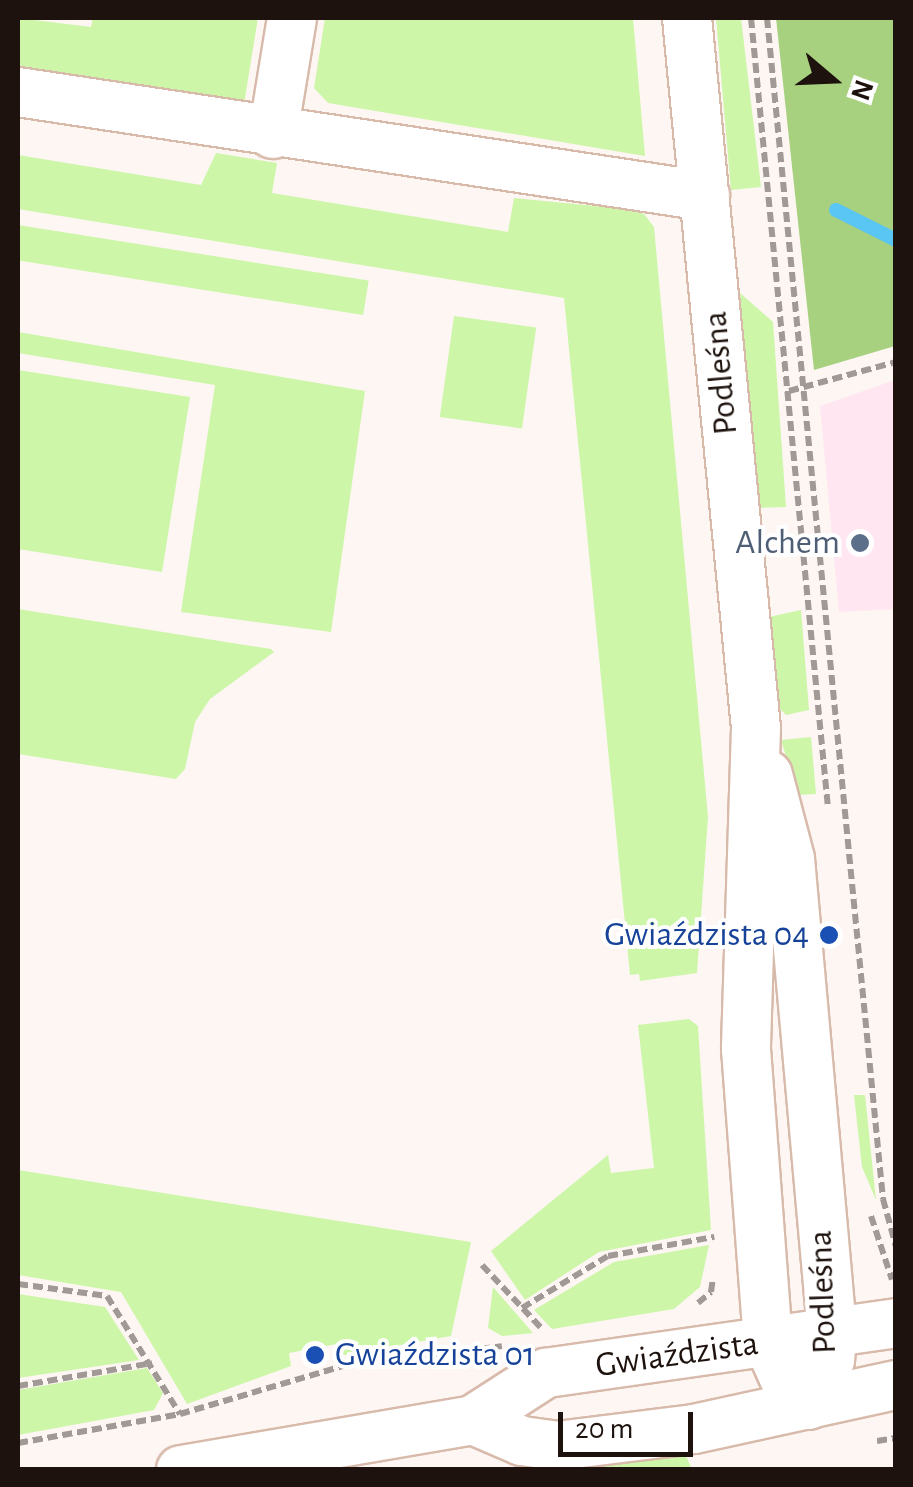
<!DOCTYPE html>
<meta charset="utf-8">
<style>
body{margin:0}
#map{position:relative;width:913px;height:1487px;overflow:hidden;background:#fdf6f3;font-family:"Alegreya Sans",sans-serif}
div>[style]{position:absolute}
.commercial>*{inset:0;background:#ffe6f0}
.green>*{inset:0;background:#cdf6a8;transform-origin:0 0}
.forest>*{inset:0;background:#a7d17f}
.stream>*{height:14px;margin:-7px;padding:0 7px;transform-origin:7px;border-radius:7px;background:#5ac6f4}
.path>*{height:6px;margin-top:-3px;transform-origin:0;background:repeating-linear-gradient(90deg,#a19995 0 10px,transparent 0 15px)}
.roads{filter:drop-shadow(2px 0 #d8baab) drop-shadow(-2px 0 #d8baab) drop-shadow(0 2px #d8baab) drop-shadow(0 -2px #d8baab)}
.minor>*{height:48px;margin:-24px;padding:0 24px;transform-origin:24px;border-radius:24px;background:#fff}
.dots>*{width:28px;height:28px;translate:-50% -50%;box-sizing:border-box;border:5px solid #fff;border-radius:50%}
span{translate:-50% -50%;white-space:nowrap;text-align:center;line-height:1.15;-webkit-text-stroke:8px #fff;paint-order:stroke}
.street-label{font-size:35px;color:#1d120d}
.service-label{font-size:35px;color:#4e5e75}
.right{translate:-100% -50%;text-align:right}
.transit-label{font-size:35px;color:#164399}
.left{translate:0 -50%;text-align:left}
.frame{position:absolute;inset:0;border:20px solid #1d120d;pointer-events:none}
.north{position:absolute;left:783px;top:30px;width:100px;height:100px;-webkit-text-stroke:8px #fff;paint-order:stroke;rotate:109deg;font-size:28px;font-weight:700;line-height:40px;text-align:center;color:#1d120d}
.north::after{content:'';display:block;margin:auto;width:35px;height:45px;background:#1d120d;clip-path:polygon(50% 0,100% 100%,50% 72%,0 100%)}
.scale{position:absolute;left:558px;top:1412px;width:135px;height:45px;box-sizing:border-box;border:5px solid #1d120d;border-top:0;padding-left:12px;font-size:30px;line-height:35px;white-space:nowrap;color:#1d120d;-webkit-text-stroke:8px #fff;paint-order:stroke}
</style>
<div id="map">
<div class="commercial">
<div style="clip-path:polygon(895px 380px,895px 609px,839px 612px,820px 406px)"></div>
</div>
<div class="green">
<div style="clip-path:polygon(18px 18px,91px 27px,93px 18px,258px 18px,244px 104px,18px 68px)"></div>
<div style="clip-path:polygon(325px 18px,633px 18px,645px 156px,328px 103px,314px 88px)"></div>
<div style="clip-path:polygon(716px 18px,741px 18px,761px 187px,731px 190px)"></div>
<div style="clip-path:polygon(216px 153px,277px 163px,272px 193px,508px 232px,514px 198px,625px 209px,644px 214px,654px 227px,708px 817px,697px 973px,640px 981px,639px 974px,630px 975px,564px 298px,18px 209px,18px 155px,201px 185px)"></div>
<div style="left:18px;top:225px;width:355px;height:35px;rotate:9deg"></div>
<div style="clip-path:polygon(740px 293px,773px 322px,786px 507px,758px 508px)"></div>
<div style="left:454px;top:316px;width:83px;height:102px;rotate:8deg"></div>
<div style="clip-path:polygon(18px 332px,365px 391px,331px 632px,181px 612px,215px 385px,18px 353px)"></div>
<div style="clip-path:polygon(18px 370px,190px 397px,162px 572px,18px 549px)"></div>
<div style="clip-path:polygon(18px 609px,271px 649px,274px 652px,210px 699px,195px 722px,185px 769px,176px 779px,18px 754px)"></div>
<div style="clip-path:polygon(801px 610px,809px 710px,786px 715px,778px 707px,769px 617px)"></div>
<div style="clip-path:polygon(811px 737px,816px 794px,798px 795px,781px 740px)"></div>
<div style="clip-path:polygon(689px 1019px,698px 1026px,711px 1230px,599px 1252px,525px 1300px,491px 1251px,608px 1155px,611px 1173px,654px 1168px,638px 1025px)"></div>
<div style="clip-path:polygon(854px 1095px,865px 1095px,876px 1200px,862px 1167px)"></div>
<div style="clip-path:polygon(18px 1170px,471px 1242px,451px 1336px,339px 1356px,337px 1344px,289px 1353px,291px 1366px,187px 1404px,121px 1292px,18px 1275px)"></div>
<div style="clip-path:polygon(709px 1245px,700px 1287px,674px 1309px,552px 1329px,534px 1310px,614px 1262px)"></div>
<div style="clip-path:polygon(493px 1287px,533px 1333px,502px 1336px,488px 1328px)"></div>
<div style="clip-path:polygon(18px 1294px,105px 1307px,139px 1360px,18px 1378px)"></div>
<div style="clip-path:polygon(147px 1368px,163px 1393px,154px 1410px,18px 1435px,18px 1390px)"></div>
<div style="clip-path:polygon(684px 1452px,692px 1469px,548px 1470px)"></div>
</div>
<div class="forest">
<div style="clip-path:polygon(776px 18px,895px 18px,895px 346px,814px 370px)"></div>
</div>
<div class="stream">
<div style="left:836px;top:210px;width:67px;rotate:26.6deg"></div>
</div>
<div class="path">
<div style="left:751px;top:18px;width:793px;rotate:84.43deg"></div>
<div style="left:767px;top:18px;width:1187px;rotate:84.39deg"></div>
<div style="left:883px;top:1199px;width:50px;rotate:74.8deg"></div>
<div style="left:789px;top:391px;width:111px;rotate:-15.2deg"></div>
<div style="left:871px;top:1216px;width:67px;rotate:71.8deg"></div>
<div style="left:482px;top:1265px;width:88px;rotate:46.8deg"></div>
<div style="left:18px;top:1284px;width:90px;rotate:7.7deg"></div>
<div style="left:107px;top:1296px;width:139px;rotate:58.3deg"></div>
<div style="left:698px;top:1303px;width:17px;rotate:-40deg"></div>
<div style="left:711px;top:1292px;width:14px;rotate:-82deg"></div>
<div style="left:522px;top:1308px;width:100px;rotate:-31.2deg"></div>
<div style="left:608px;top:1256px;width:108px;rotate:-10.2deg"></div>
<div style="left:18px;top:1386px;width:136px;rotate:-9.7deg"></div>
<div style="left:877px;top:1441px;width:19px;rotate:-9deg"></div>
<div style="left:18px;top:1443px;width:165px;rotate:-10.1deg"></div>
<div style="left:180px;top:1414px;width:173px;rotate:-16.4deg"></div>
<div style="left:346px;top:1365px;width:157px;rotate:-6.9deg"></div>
</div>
<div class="roads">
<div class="minor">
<div style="left:687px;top:18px;width:713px;rotate:84.45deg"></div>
<div style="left:756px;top:728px;width:321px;rotate:91.8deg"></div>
<div style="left:746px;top:1049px;width:294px;rotate:85.7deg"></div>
<div style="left:768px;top:1342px;width:49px;rotate:66deg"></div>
<div style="left:788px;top:1387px;width:27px;rotate:42deg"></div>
<div style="left:18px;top:92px;width:695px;rotate:8.61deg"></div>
<div style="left:273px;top:134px;width:118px;rotate:-80.7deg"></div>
<div style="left:768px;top:775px;width:87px;rotate:75.3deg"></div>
<div style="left:790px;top:859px;width:476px;rotate:84.9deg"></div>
<div style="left:832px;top:1333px;width:27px;rotate:94deg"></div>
<div style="left:830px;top:1360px;width:50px;rotate:116.1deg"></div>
<div style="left:473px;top:1420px;width:53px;rotate:23.2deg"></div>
<div style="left:522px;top:1441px;width:35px;rotate:8deg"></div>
<div style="left:557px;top:1446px;width:138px;rotate:-7.1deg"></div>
<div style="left:694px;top:1429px;width:207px;rotate:-12.3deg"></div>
<div style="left:181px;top:1470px;width:296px;rotate:-9.7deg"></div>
<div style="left:473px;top:1420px;width:87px;rotate:-32.8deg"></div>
<div style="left:546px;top:1373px;width:354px;rotate:-8.1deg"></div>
</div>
</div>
<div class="dots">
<div style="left:860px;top:543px;background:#5c6f8a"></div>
<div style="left:829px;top:935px;background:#1a4fb4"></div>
<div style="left:315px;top:1355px;background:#1a4fb4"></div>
</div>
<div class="street-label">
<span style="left:721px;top:373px;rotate:-95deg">Podleśna</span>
<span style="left:823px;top:1292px;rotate:-92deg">Podleśna</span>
<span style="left:677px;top:1355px;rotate:-8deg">Gwiaździsta</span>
</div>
<div class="service-label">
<span class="right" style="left:840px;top:543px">Alchem</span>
</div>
<div class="transit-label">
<span class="right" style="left:809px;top:935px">Gwiaździsta 04</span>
<span class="left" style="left:335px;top:1355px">Gwiaździsta 01</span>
</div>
<div class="frame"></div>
<div class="north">N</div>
<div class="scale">20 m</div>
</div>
